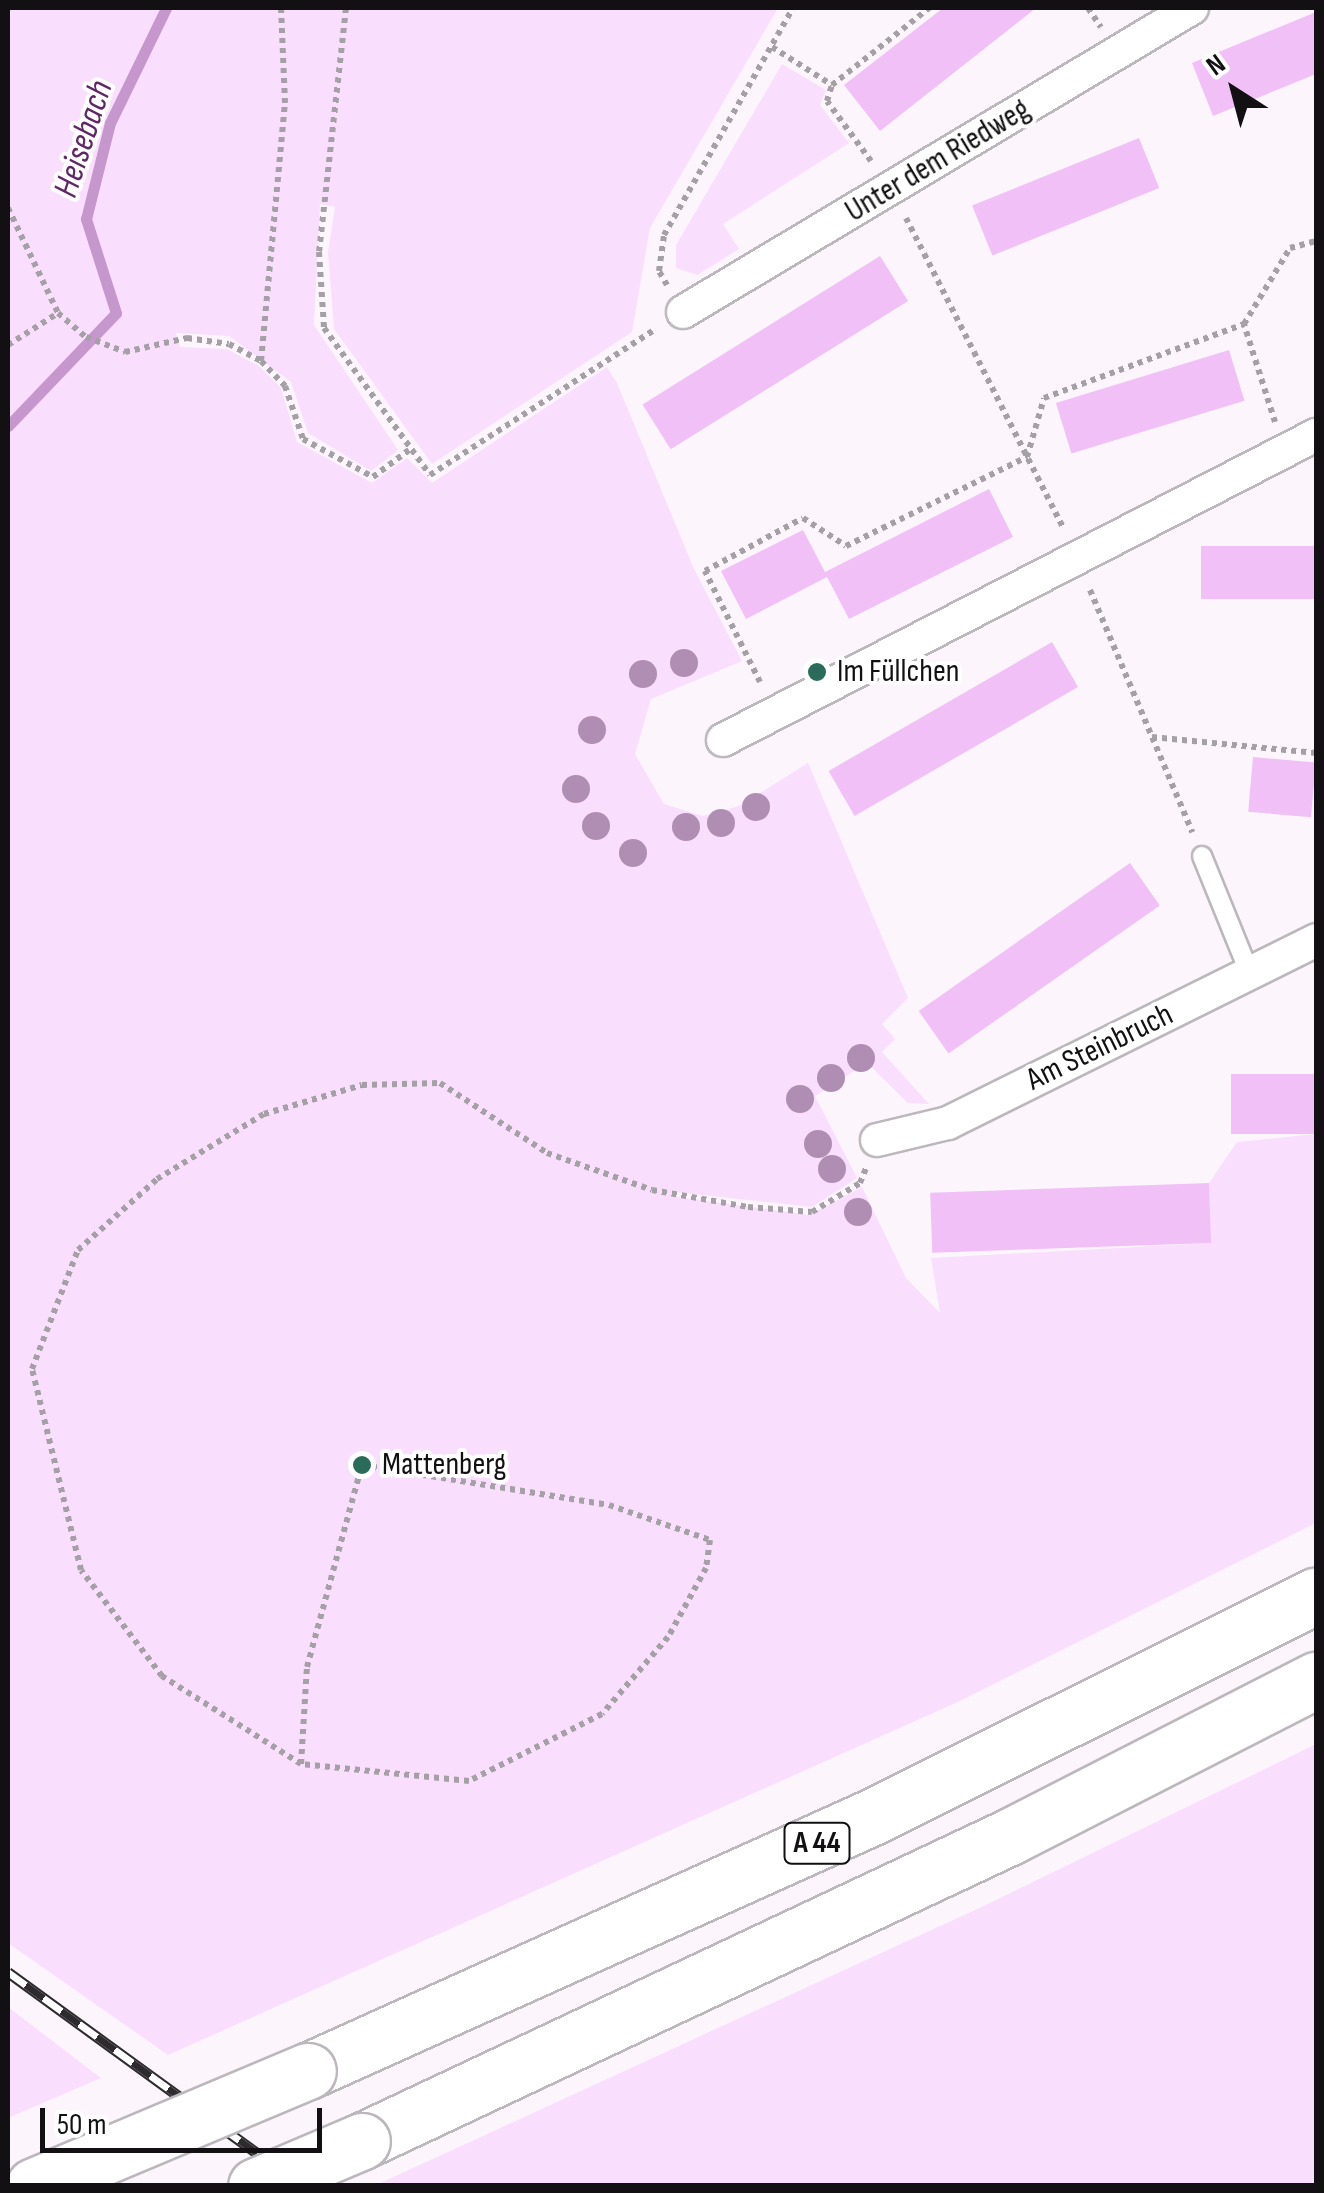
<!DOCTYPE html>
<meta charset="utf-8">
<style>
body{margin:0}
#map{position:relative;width:1324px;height:2193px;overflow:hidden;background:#fcf6fc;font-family:"Sofia Sans Condensed",sans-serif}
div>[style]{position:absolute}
.green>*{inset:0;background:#fadefd}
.stream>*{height:11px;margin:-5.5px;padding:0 5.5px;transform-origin:5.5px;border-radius:5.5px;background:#c697cc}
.building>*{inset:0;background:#f1c0f7;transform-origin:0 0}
.path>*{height:6px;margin-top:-3px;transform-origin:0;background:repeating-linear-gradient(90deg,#a5a0a5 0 5px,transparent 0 10px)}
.roads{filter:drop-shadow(2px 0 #bcb7bc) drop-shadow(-2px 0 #bcb7bc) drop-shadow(0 2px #bcb7bc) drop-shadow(0 -2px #bcb7bc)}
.lane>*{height:18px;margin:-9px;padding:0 9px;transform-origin:9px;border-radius:9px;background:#fff}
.street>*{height:32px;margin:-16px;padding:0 16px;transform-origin:16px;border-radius:16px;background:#fff}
.highway>*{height:55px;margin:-27.5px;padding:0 27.5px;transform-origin:27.5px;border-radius:27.5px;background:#fff}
.rail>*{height:11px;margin-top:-5.5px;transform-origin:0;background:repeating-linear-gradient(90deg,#fff 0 22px,#2d2b2d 0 44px);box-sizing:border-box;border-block:2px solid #2d2b2d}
.bridges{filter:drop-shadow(2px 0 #bcb7bc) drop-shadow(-2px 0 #bcb7bc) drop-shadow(0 2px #bcb7bc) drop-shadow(0 -2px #bcb7bc)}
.highway-bridge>*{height:55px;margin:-27.5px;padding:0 27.5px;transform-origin:27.5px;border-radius:27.5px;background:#fff}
.trees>*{width:28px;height:28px;margin:-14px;border-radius:50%;background:#b08eb4}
.dots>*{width:28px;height:28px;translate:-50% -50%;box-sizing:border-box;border:5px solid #fff;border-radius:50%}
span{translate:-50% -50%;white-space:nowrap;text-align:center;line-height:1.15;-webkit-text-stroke:8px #fff;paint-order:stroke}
.shield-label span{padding:2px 8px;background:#fff;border:2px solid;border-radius:8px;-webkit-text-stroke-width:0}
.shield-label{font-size:30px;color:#121012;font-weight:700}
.street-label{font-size:32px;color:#121012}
.poi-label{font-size:32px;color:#121012}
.left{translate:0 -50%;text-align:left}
.water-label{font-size:35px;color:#602767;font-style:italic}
.frame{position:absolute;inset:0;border:10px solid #121012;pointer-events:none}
.north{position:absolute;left:1184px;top:40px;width:100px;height:100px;-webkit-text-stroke:8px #fff;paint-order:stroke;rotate:324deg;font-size:28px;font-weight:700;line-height:40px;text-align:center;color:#121012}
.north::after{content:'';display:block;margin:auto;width:35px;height:45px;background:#121012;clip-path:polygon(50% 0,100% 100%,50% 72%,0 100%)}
.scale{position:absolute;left:40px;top:2108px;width:282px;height:45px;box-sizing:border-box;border:5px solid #121012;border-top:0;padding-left:12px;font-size:30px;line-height:35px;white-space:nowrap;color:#121012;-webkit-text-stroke:8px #fff;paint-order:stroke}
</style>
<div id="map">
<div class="green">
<div style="clip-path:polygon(8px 8px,778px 8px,650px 228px,632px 332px,432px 464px,334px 329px,328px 252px,335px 207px,320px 204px,314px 325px,398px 450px,371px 471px,308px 433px,291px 382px,229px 336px,176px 333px,180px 347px,227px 349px,259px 366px,281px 388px,297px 442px,372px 483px,407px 458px,432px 483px,607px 367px,617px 383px,694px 569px,742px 661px,651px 699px,635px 754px,664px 804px,703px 816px,739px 806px,808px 763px,908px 998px,882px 1024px,895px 1039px,882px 1052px,929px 1104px,908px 1103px,867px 1063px,815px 1096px,857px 1178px,812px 1207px,674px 1192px,677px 1197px,809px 1215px,862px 1187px,906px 1278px,940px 1313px,931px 1258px,1211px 1243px,1209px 1183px,1237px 1142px,1316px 1134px,1316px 1523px,960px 1701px,168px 2055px,8px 1943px)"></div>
<div style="clip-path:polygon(782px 64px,826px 90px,820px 105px,849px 143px,723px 224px,739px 249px,697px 275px,676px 268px,676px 245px)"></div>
<div style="clip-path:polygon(1316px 1744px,1316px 2185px,376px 2185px,988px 1904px)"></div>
<div style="clip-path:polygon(8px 2007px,101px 2078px,8px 2118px)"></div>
</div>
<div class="stream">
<div style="left:8px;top:426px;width:156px;rotate:-46.3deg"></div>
<div style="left:116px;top:313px;width:99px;rotate:-107.7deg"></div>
<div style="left:86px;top:219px;width:99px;rotate:-76deg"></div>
<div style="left:110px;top:123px;width:128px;rotate:-64deg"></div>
</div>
<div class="building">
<div style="clip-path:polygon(943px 8px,1036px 8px,880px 131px,844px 85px)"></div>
<div style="clip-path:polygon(1316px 12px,1316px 74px,1213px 116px,1192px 63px)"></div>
<div style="left:1139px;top:138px;width:54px;height:180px;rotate:68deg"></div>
<div style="left:880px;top:256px;width:53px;height:280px;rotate:58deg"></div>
<div style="left:1229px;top:350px;width:53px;height:181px;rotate:73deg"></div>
<div style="clip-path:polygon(989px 489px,1013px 537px,849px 619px,827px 577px,746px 619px,721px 571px,803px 530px,825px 572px)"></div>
<div style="left:1316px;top:546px;width:53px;height:115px;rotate:90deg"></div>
<div style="left:1052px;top:642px;width:52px;height:258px;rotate:60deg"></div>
<div style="left:1253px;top:757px;width:63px;height:55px;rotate:5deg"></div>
<div style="left:1130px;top:863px;width:52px;height:258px;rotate:55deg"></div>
<div style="left:1316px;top:1074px;width:60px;height:85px;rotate:90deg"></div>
<div style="left:1209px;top:1183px;width:60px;height:279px;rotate:88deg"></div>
</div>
<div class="path">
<div style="left:346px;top:8px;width:245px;rotate:96.3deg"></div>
<div style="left:319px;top:252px;width:76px;rotate:86.2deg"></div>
<div style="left:324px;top:328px;width:181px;rotate:54.2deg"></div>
<div style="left:430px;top:475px;width:269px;rotate:-32.9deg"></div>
<div style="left:1088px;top:8px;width:23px;rotate:56deg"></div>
<div style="left:772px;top:47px;width:71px;rotate:32.3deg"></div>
<div style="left:871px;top:161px;width:74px;rotate:-126.3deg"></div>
<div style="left:827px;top:101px;width:17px;rotate:-73deg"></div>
<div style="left:832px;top:85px;width:124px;rotate:-38.4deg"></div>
<div style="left:8px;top:208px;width:116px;rotate:64.5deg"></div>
<div style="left:58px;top:313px;width:37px;rotate:41deg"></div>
<div style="left:86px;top:337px;width:42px;rotate:21deg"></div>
<div style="left:125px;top:352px;width:64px;rotate:-12.7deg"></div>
<div style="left:187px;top:338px;width:42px;rotate:8.1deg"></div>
<div style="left:229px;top:344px;width:36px;rotate:28deg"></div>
<div style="left:261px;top:361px;width:259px;rotate:-84.7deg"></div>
<div style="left:285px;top:103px;width:95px;rotate:-92.4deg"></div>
<div style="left:906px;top:218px;width:347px;rotate:63.1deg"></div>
<div style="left:667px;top:285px;width:16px;rotate:-120deg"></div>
<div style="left:659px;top:271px;width:36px;rotate:-82deg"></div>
<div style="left:664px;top:235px;width:261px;rotate:-60.4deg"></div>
<div style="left:8px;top:345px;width:59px;rotate:-32.6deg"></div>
<div style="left:261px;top:361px;width:35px;rotate:46deg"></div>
<div style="left:285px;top:386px;width:56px;rotate:71.2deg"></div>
<div style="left:303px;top:439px;width:80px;rotate:28.5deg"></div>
<div style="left:373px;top:477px;width:45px;rotate:-36.9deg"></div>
<div style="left:1275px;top:422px;width:103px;rotate:-107.6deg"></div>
<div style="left:1244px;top:324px;width:89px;rotate:-58.8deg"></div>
<div style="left:1290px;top:248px;width:27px;rotate:-15deg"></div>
<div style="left:1090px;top:590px;width:263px;rotate:67.1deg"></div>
<div style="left:760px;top:682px;width:124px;rotate:-116.4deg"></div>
<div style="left:705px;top:571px;width:111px;rotate:-28.4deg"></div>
<div style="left:803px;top:518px;width:51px;rotate:33.1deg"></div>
<div style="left:846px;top:546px;width:202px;rotate:-26.2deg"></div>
<div style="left:1027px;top:457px;width:61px;rotate:-73.9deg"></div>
<div style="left:1044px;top:398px;width:213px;rotate:-20.3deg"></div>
<div style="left:1152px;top:737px;width:165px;rotate:5.6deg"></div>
<div style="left:362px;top:1465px;width:250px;rotate:9.2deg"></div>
<div style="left:609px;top:1505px;width:107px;rotate:19.1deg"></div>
<div style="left:710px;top:1540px;width:28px;rotate:98deg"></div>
<div style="left:706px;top:1568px;width:79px;rotate:118.8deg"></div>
<div style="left:668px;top:1637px;width:101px;rotate:130.6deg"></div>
<div style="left:602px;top:1714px;width:149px;rotate:153.3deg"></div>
<div style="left:469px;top:1781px;width:169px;rotate:-174.2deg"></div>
<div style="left:301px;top:1764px;width:97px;rotate:-86.5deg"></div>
<div style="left:307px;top:1667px;width:209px;rotate:-74.8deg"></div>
<div style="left:301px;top:1764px;width:165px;rotate:-147.7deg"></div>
<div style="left:162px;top:1676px;width:133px;rotate:-127.4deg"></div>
<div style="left:81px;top:1570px;width:207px;rotate:-103.7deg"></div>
<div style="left:32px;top:1369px;width:128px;rotate:-68.9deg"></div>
<div style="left:78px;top:1250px;width:106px;rotate:-41.9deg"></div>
<div style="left:157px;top:1179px;width:125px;rotate:-31.3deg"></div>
<div style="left:264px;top:1114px;width:102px;rotate:-16.5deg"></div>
<div style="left:362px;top:1085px;width:78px;rotate:-1.5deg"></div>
<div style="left:440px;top:1083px;width:128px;rotate:33.2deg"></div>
<div style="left:547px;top:1153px;width:111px;rotate:19.4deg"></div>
<div style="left:652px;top:1190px;width:97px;rotate:10deg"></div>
<div style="left:748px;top:1207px;width:64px;rotate:4.5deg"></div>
<div style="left:812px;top:1212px;width:56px;rotate:-31.1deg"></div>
<div style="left:860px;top:1183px;width:16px;rotate:-68deg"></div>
</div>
<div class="roads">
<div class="lane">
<div style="left:1202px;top:856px;width:127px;rotate:67.9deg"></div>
</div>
<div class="street">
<div style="left:683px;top:312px;width:593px;rotate:-30.85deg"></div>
<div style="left:723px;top:740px;width:667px;rotate:-27.22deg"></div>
<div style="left:877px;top:1140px;width:73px;rotate:-13.5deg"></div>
<div style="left:948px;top:1123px;width:411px;rotate:-26.4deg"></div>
</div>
<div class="highway">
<div style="left:308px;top:2071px;width:621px;rotate:-24.25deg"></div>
<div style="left:874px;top:1816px;width:494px;rotate:-26.5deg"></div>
<div style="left:362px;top:2141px;width:717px;rotate:-25.17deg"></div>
<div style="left:1011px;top:1836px;width:343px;rotate:-27.1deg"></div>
</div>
</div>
<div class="rail">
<div style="left:8px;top:1972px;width:364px;rotate:36deg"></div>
</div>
<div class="bridges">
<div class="highway-bridge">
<div style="left:34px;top:2186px;width:297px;rotate:-22.8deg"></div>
<div style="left:256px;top:2186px;width:115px;rotate:-23deg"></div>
</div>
</div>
<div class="trees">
<div style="left:684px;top:663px"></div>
<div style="left:643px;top:674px"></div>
<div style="left:592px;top:730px"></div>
<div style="left:576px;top:789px"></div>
<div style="left:756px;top:807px"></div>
<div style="left:721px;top:823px"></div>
<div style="left:596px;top:826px"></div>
<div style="left:686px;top:827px"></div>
<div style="left:633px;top:853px"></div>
<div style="left:861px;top:1058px"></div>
<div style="left:831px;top:1078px"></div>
<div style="left:800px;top:1099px"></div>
<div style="left:818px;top:1144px"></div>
<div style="left:832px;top:1169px"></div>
<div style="left:858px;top:1212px"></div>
</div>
<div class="dots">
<div style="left:817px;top:672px;background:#2a6b59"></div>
<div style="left:362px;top:1465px;background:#2a6b59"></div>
</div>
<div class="shield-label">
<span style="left:817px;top:1843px">A 44</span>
</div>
<div class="street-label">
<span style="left:938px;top:161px;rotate:-31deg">Unter dem Riedweg</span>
<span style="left:1100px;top:1048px;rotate:-26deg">Am Steinbruch</span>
</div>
<div class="poi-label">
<span class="left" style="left:837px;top:672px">Im Füllchen</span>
<span class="left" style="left:382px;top:1465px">Mattenberg</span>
</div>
<div class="water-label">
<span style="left:84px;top:139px;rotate:-72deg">Heisebach</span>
</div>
<div class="frame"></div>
<div class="north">N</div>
<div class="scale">50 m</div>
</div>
